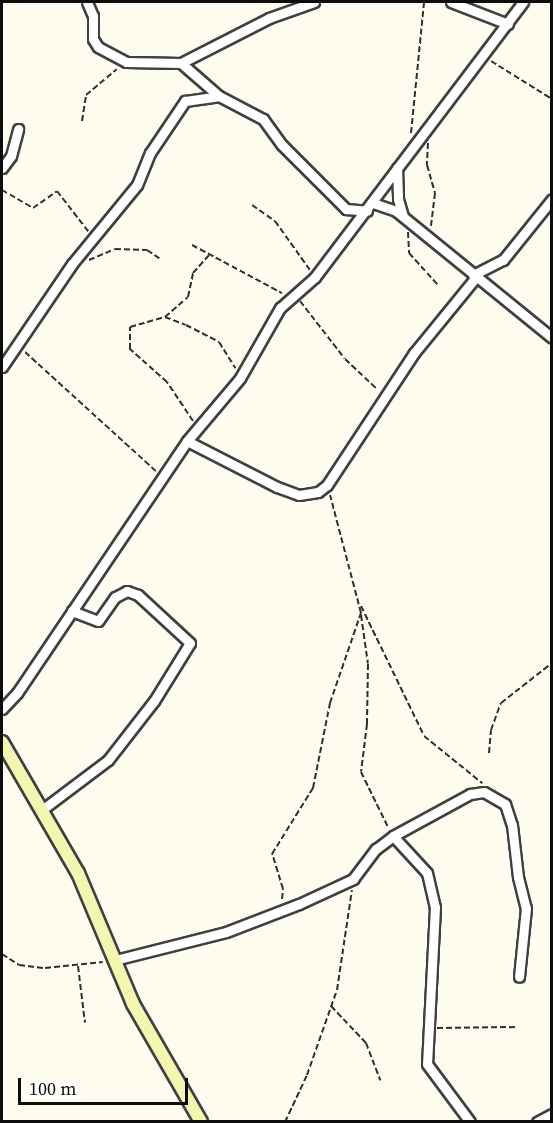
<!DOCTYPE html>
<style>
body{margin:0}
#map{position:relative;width:553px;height:1123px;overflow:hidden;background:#fdfcef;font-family:"Source Serif 4",serif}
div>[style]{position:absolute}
.path>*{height:2px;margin-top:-1px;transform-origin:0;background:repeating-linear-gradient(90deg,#2f2f2f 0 6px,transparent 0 9px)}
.roads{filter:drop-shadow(2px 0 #404040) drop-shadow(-2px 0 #404040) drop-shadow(0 2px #404040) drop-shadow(0 -2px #404040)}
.street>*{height:9px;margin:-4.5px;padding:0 4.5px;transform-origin:4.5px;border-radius:4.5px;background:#fff}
.secondary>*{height:12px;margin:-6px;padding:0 6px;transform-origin:6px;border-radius:6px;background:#f3f5b1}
span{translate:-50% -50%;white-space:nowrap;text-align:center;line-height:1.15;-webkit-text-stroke:6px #fff;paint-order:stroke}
.frame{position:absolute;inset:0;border:3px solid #0d0d0d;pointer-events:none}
.scale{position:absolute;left:18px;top:1078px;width:170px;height:27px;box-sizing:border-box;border:3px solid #0d0d0d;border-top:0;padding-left:8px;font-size:18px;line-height:21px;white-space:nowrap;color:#0d0d0d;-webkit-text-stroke:4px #fff;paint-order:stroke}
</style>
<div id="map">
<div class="path">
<div style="left:491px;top:61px;width:72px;rotate:31.9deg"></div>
<div style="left:82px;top:121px;width:26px;rotate:-81deg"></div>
<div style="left:86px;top:95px;width:40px;rotate:-40deg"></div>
<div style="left:411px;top:133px;width:132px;rotate:-84.3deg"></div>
<div style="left:428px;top:143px;width:22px;rotate:93deg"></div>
<div style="left:427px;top:165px;width:29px;rotate:74deg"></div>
<div style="left:435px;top:193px;width:33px;rotate:97deg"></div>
<div style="left:2px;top:190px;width:36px;rotate:30deg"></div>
<div style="left:33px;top:208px;width:29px;rotate:-35deg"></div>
<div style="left:57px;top:191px;width:51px;rotate:52.2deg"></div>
<div style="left:252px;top:205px;width:28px;rotate:35deg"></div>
<div style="left:275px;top:221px;width:60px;rotate:54.5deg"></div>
<div style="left:408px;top:232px;width:21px;rotate:87deg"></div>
<div style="left:409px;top:253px;width:43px;rotate:47.8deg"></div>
<div style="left:192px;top:245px;width:102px;rotate:28.1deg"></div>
<div style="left:89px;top:260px;width:28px;rotate:-23deg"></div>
<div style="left:115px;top:249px;width:32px;rotate:2deg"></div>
<div style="left:147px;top:250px;width:18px;rotate:34deg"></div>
<div style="left:300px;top:301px;width:73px;rotate:52.2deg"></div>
<div style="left:345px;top:359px;width:44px;rotate:43.2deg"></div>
<div style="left:165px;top:317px;width:30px;rotate:-41deg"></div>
<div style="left:188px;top:297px;width:25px;rotate:-78deg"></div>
<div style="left:193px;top:273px;width:25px;rotate:-48deg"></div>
<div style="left:25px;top:352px;width:177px;rotate:42.3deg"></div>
<div style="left:193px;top:421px;width:47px;rotate:-123.7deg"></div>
<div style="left:167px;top:382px;width:50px;rotate:-138.3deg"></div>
<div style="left:130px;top:349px;width:22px;rotate:-90deg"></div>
<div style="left:130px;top:327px;width:36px;rotate:-16deg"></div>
<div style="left:165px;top:317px;width:22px;rotate:21deg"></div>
<div style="left:186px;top:325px;width:37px;rotate:27deg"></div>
<div style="left:219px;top:342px;width:31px;rotate:58deg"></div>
<div style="left:361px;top:606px;width:144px;rotate:64.1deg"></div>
<div style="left:424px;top:736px;width:75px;rotate:39deg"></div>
<div style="left:361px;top:615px;width:49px;rotate:81.9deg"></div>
<div style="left:368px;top:664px;width:60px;rotate:91deg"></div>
<div style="left:367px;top:724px;width:48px;rotate:97.1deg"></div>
<div style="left:361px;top:772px;width:61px;rotate:63.9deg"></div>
<div style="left:489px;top:753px;width:23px;rotate:-85deg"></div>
<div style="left:491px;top:730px;width:29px;rotate:-70deg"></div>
<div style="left:501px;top:703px;width:65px;rotate:-38.1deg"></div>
<div style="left:282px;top:899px;width:10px;rotate:-84deg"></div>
<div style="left:283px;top:889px;width:37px;rotate:-107deg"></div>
<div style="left:272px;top:854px;width:78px;rotate:-58.2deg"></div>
<div style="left:313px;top:788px;width:87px;rotate:-78.7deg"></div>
<div style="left:330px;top:703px;width:95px;rotate:-71deg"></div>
<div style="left:361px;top:613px;width:122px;rotate:-104.7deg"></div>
<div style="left:2px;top:954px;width:20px;rotate:33deg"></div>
<div style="left:19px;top:965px;width:26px;rotate:7deg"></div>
<div style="left:45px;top:968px;width:58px;rotate:-5.9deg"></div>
<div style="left:78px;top:966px;width:57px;rotate:83deg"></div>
<div style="left:331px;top:1006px;width:51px;rotate:46.6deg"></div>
<div style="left:366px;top:1043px;width:40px;rotate:69deg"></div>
<div style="left:437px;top:1028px;width:81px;rotate:-0.7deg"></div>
<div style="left:285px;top:1122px;width:52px;rotate:-64.9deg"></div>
<div style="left:307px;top:1075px;width:90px;rotate:-70.6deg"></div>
<div style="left:337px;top:990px;width:101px;rotate:-81.5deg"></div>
</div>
<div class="roads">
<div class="street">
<div style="left:87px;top:2px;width:15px;rotate:67deg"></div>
<div style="left:93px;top:16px;width:23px;rotate:90deg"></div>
<div style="left:93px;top:39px;width:9px;rotate:58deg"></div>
<div style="left:98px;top:47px;width:32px;rotate:28deg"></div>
<div style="left:126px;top:62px;width:55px;rotate:1deg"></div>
<div style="left:181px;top:63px;width:50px;rotate:41deg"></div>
<div style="left:219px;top:96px;width:50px;rotate:27.6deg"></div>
<div style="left:263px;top:119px;width:32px;rotate:54deg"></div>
<div style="left:282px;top:145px;width:91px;rotate:45deg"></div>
<div style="left:346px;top:209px;width:21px;rotate:5deg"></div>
<div style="left:451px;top:2px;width:61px;rotate:21.1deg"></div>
<div style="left:181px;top:63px;width:99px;rotate:-27.1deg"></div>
<div style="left:269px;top:18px;width:48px;rotate:-19.6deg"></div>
<div style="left:2px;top:168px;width:15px;rotate:-53deg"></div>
<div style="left:11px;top:156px;width:28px;rotate:-75deg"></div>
<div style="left:397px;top:168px;width:31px;rotate:88deg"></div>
<div style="left:398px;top:199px;width:18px;rotate:74deg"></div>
<div style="left:373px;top:203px;width:24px;rotate:19deg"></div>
<div style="left:396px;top:211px;width:201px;rotate:39.1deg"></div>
<div style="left:473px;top:275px;width:34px;rotate:-27deg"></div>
<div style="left:503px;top:260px;width:78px;rotate:-51.2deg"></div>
<div style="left:2px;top:367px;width:125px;rotate:-55.8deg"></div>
<div style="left:72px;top:264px;width:102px;rotate:-50.6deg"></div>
<div style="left:137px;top:185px;width:35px;rotate:-68deg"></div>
<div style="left:150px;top:153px;width:63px;rotate:-56.1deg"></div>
<div style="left:185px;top:101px;width:34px;rotate:-8deg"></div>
<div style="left:187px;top:441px;width:101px;rotate:27.1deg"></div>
<div style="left:277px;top:487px;width:23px;rotate:20deg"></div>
<div style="left:299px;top:495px;width:19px;rotate:-9deg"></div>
<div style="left:318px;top:492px;width:11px;rotate:-38deg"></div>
<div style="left:327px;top:485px;width:158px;rotate:-56.6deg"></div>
<div style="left:414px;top:353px;width:98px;rotate:-50.8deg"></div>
<div style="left:2px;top:709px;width:22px;rotate:-47deg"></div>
<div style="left:17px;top:693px;width:304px;rotate:-56deg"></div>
<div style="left:187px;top:441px;width:82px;rotate:-49.9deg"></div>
<div style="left:240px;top:378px;width:81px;rotate:-60.3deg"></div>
<div style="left:280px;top:308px;width:47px;rotate:-41.5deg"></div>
<div style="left:315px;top:277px;width:345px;rotate:-52.9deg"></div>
<div style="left:43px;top:809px;width:81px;rotate:-37deg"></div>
<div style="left:108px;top:760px;width:75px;rotate:-52.1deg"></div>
<div style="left:154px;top:701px;width:68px;rotate:-58.2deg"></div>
<div style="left:190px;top:643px;width:71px;rotate:-137.3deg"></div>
<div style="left:138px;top:595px;width:12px;rotate:-160deg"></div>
<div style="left:127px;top:591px;width:13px;rotate:153deg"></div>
<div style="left:115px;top:597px;width:29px;rotate:125deg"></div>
<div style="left:98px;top:621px;width:28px;rotate:-159deg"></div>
<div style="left:393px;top:836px;width:50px;rotate:47.4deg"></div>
<div style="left:427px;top:873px;width:35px;rotate:77deg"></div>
<div style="left:435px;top:907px;width:157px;rotate:92.9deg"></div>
<div style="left:427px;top:1064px;width:72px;rotate:53.4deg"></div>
<div style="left:115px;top:960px;width:114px;rotate:-14.2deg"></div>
<div style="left:226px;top:932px;width:78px;rotate:-21deg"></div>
<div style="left:299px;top:904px;width:60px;rotate:-24.8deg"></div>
<div style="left:353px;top:879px;width:38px;rotate:-53deg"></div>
<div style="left:376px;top:849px;width:21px;rotate:-37deg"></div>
<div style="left:393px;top:836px;width:88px;rotate:-28.6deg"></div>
<div style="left:470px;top:794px;width:14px;rotate:-8deg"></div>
<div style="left:484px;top:792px;width:24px;rotate:30deg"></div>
<div style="left:505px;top:804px;width:22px;rotate:72deg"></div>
<div style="left:512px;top:825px;width:52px;rotate:83.4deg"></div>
<div style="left:518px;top:877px;width:32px;rotate:76deg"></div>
<div style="left:526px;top:908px;width:69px;rotate:95.8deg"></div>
<div style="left:537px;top:1122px;width:17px;rotate:-28deg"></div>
</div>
<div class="secondary">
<div style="left:2px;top:742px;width:151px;rotate:59.9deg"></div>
<div style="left:78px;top:873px;width:142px;rotate:67.2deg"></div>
<div style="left:133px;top:1004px;width:136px;rotate:60deg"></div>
</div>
</div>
<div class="frame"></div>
<div class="scale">100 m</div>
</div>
